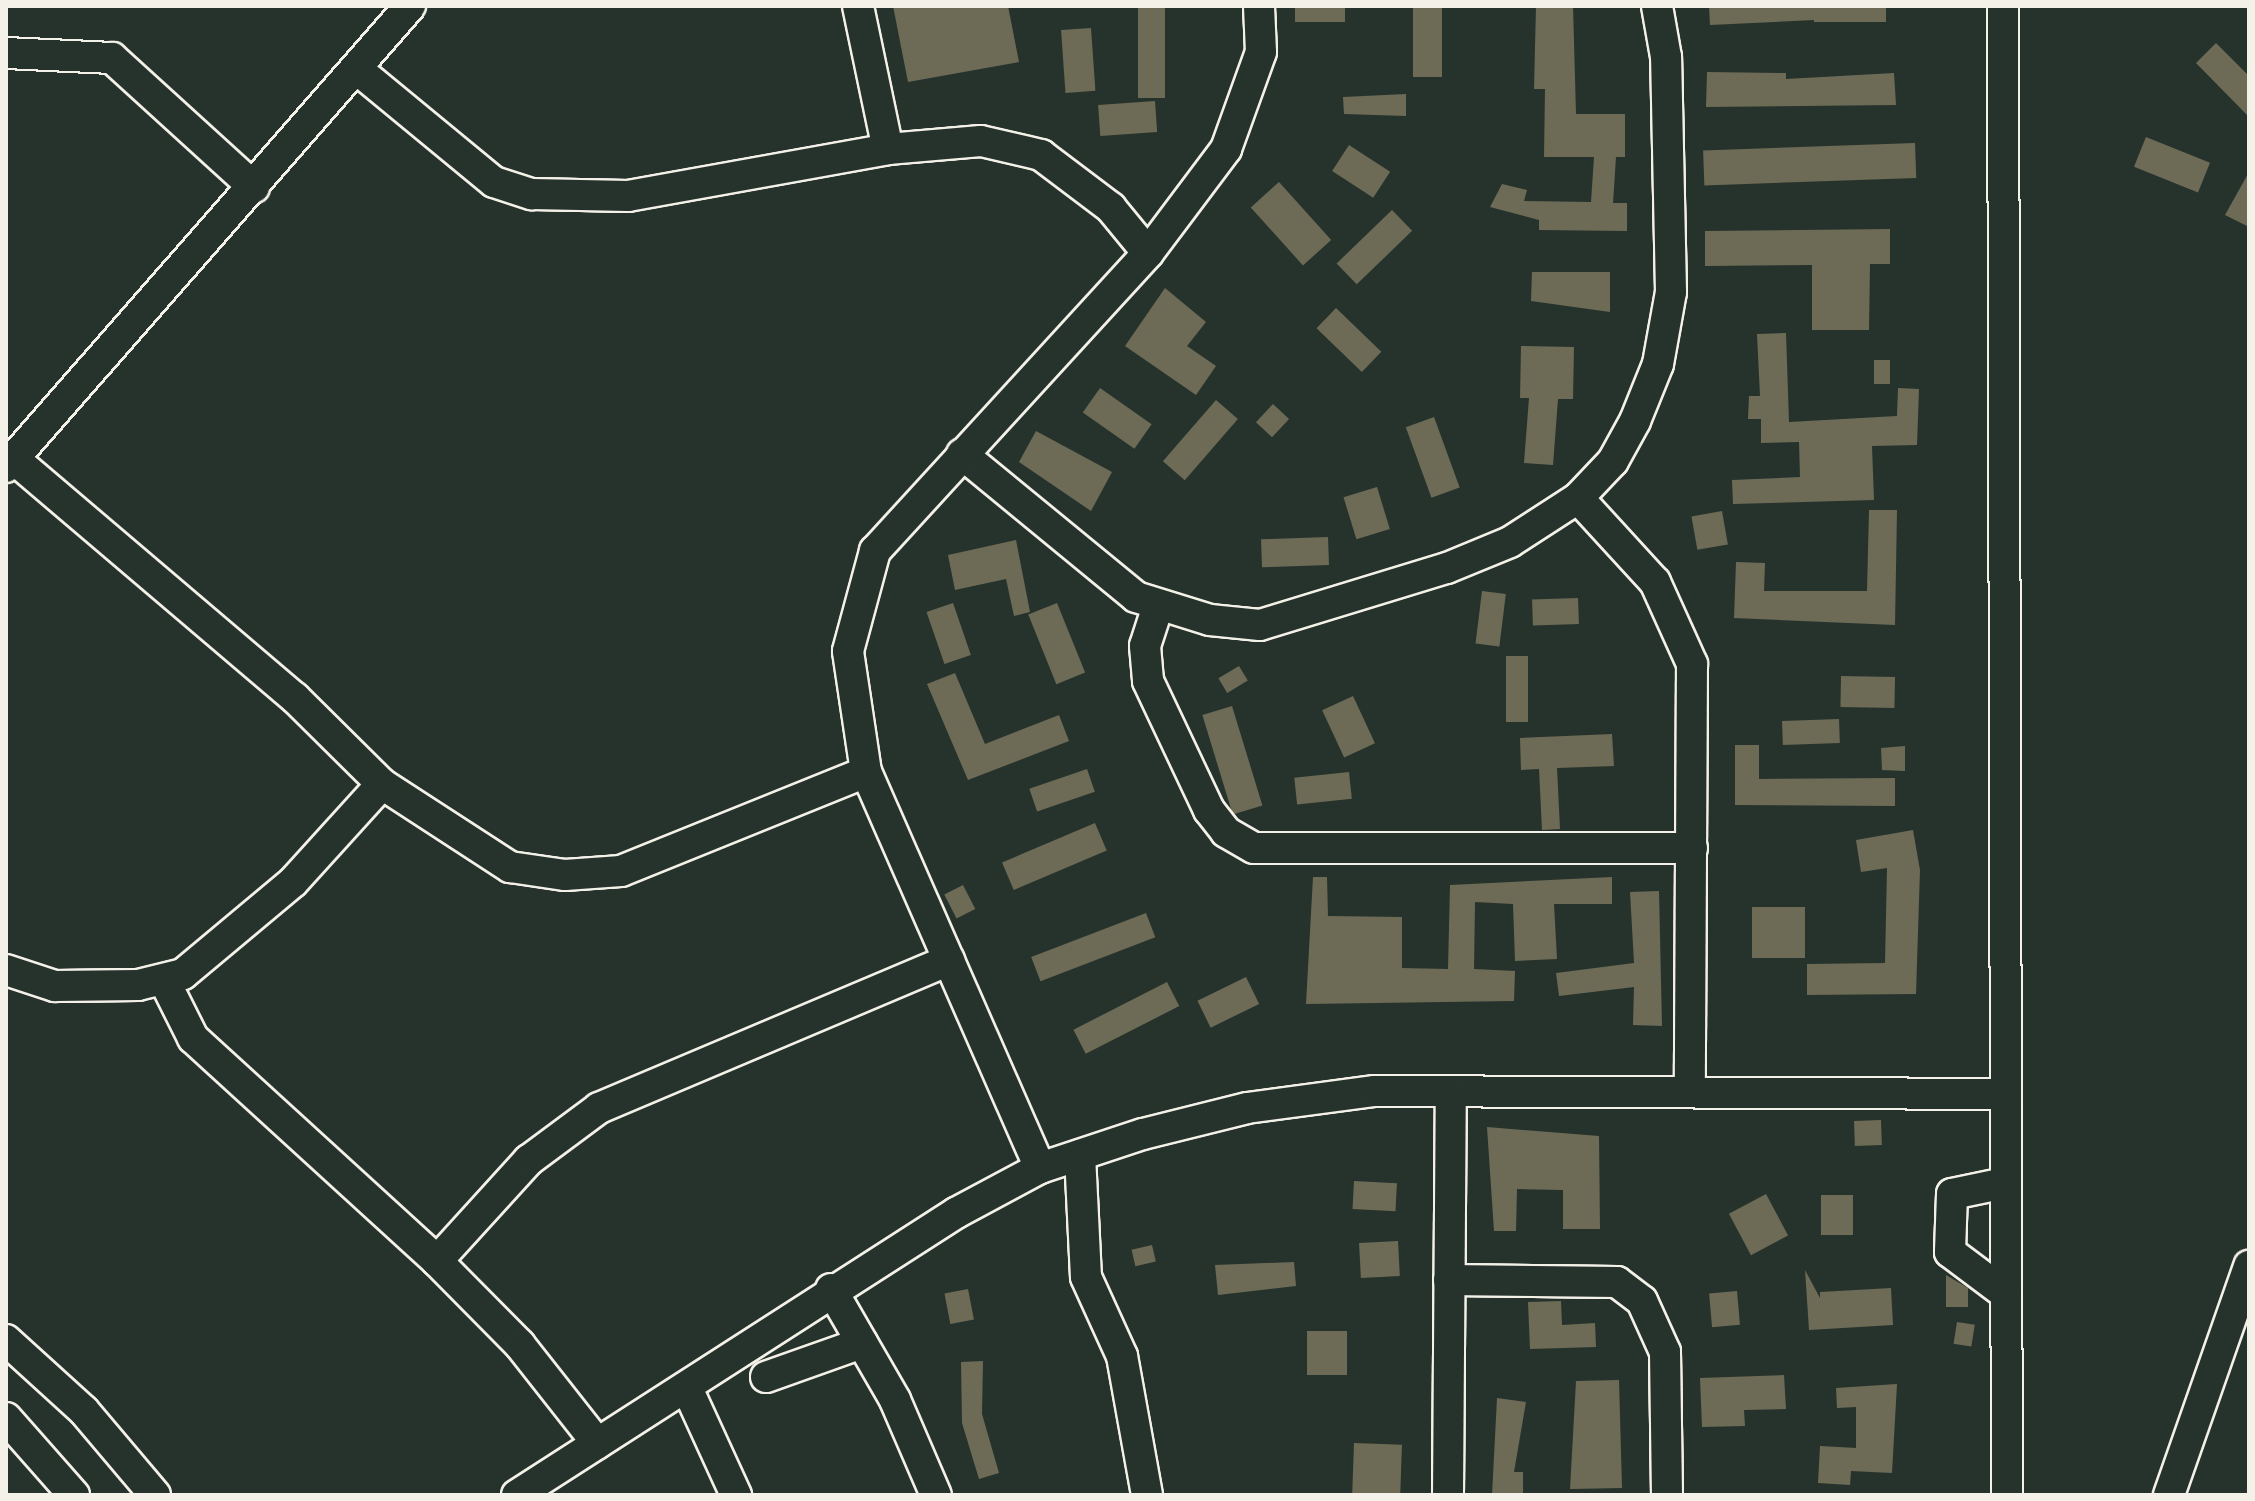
<!DOCTYPE html>
<style>
body{margin:0}
#map{position:relative;width:2255px;height:1501px;overflow:hidden;background:#26332d;font-family:Delius,sans-serif}
div>[style]{position:absolute}
.building>*{inset:0;background:#6d6b56;transform-origin:0 0}
.roads{filter:drop-shadow(2px 0 #f4f1e8) drop-shadow(-2px 0 #f4f1e8) drop-shadow(0 2px #f4f1e8) drop-shadow(0 -2px #f4f1e8)}
.minor>*{height:30px;margin:-15px;padding:0 15px;transform-origin:15px;border-radius:15px;background:#26332d}
span{translate:-50% -50%;white-space:nowrap;text-align:center;line-height:1.15;-webkit-text-stroke:6px #26332d;paint-order:stroke}
.frame{position:absolute;inset:0;border:8px solid #f4f1e8;pointer-events:none}
</style>
<div id="map">
<div class="building">
<div style="clip-path:polygon(893px 6px,1008px 6px,1019px 62px,908px 82px)"></div>
<div style="left:1138px;top:6px;width:27px;height:92px"></div>
<div style="left:1295px;top:6px;width:50px;height:16px"></div>
<div style="left:1413px;top:6px;width:29px;height:71px"></div>
<div style="clip-path:polygon(1536px 6px,1573px 6px,1576px 114px,1625px 114px,1625px 157px,1616px 157px,1613px 203px,1627px 203px,1627px 231px,1539px 230px,1539px 220px,1490px 207px,1502px 184px,1527px 190px,1524px 201px,1591px 202px,1594px 157px,1544px 157px,1545px 89px,1534px 89px)"></div>
<div style="clip-path:polygon(1709px 6px,1814px 6px,1814px 20px,1710px 25px)"></div>
<div style="left:1814px;top:6px;width:72px;height:16px"></div>
<div style="left:1091px;top:28px;width:63px;height:30px;rotate:86deg"></div>
<div style="clip-path:polygon(2216px 43px,2249px 76px,2249px 117px,2196px 63px)"></div>
<div style="clip-path:polygon(1707px 72px,1786px 73px,1786px 79px,1894px 73px,1896px 105px,1706px 107px)"></div>
<div style="clip-path:polygon(1406px 94px,1406px 116px,1344px 114px,1343px 97px)"></div>
<div style="left:1155px;top:101px;width:31px;height:57px;rotate:86deg"></div>
<div style="left:2146px;top:137px;width:69px;height:32px;rotate:22deg"></div>
<div style="left:1915px;top:143px;width:35px;height:212px;rotate:88deg"></div>
<div style="left:1349px;top:145px;width:49px;height:31px;rotate:33deg"></div>
<div style="clip-path:polygon(2249px 172px,2249px 227px,2225px 215px)"></div>
<div style="left:1279px;top:182px;width:78px;height:38px;rotate:48deg"></div>
<div style="left:1392px;top:210px;width:29px;height:77px;rotate:46deg"></div>
<div style="clip-path:polygon(1890px 229px,1890px 264px,1870px 264px,1869px 330px,1812px 330px,1812px 265px,1705px 266px,1705px 231px)"></div>
<div style="clip-path:polygon(1532px 272px,1610px 272px,1610px 312px,1531px 301px)"></div>
<div style="clip-path:polygon(1165px 288px,1206px 322px,1187px 346px,1216px 366px,1196px 395px,1125px 346px)"></div>
<div style="left:1336px;top:308px;width:63px;height:28px;rotate:44deg"></div>
<div style="clip-path:polygon(1786px 333px,1789px 422px,1897px 416px,1898px 388px,1919px 389px,1917px 445px,1872px 446px,1874px 500px,1733px 504px,1732px 480px,1800px 477px,1799px 442px,1761px 443px,1761px 419px,1748px 419px,1749px 396px,1760px 396px,1757px 334px)"></div>
<div style="clip-path:polygon(1521px 346px,1574px 347px,1573px 399px,1558px 399px,1553px 465px,1524px 463px,1529px 398px,1520px 398px)"></div>
<div style="left:1874px;top:360px;width:16px;height:24px"></div>
<div style="left:1100px;top:388px;width:63px;height:30px;rotate:35deg"></div>
<div style="left:1216px;top:400px;width:29px;height:81px;rotate:41deg"></div>
<div style="left:1273px;top:404px;width:22px;height:25px;rotate:43deg"></div>
<div style="left:1434px;top:417px;width:75px;height:30px;rotate:70deg"></div>
<div style="clip-path:polygon(1036px 431px,1112px 472px,1091px 511px,1019px 462px)"></div>
<div style="left:1377px;top:487px;width:44px;height:35px;rotate:73deg"></div>
<div style="clip-path:polygon(1869px 510px,1897px 510px,1895px 625px,1734px 618px,1736px 562px,1765px 563px,1764px 591px,1867px 591px)"></div>
<div style="left:1722px;top:511px;width:34px;height:31px;rotate:80deg"></div>
<div style="left:1328px;top:537px;width:28px;height:67px;rotate:88deg"></div>
<div style="clip-path:polygon(1016px 540px,1030px 612px,1014px 616px,1006px 579px,955px 590px,948px 555px)"></div>
<div style="left:1482px;top:591px;width:24px;height:53px;rotate:7deg"></div>
<div style="left:1578px;top:598px;width:26px;height:46px;rotate:88deg"></div>
<div style="left:953px;top:603px;width:55px;height:28px;rotate:71deg"></div>
<div style="left:1057px;top:603px;width:75px;height:31px;rotate:68deg"></div>
<div style="left:1506px;top:656px;width:22px;height:66px"></div>
<div style="left:1239px;top:666px;width:17px;height:24px;rotate:59deg"></div>
<div style="clip-path:polygon(955px 673px,985px 744px,1059px 715px,1069px 741px,968px 780px,927px 684px)"></div>
<div style="left:1841px;top:676px;width:54px;height:31px;rotate:1deg"></div>
<div style="left:1353px;top:696px;width:52px;height:34px;rotate:65deg"></div>
<div style="left:1232px;top:706px;width:104px;height:31px;rotate:73deg"></div>
<div style="left:1839px;top:719px;width:24px;height:57px;rotate:88deg"></div>
<div style="clip-path:polygon(1612px 734px,1614px 766px,1557px 768px,1560px 829px,1542px 830px,1539px 769px,1521px 770px,1520px 738px)"></div>
<div style="clip-path:polygon(1735px 745px,1759px 745px,1759px 779px,1895px 778px,1895px 806px,1735px 805px)"></div>
<div style="clip-path:polygon(1905px 746px,1905px 771px,1882px 770px,1881px 748px)"></div>
<div style="left:1087px;top:769px;width:24px;height:61px;rotate:71deg"></div>
<div style="left:1349px;top:772px;width:27px;height:55px;rotate:84deg"></div>
<div style="left:1095px;top:823px;width:30px;height:101px;rotate:67deg"></div>
<div style="clip-path:polygon(1913px 830px,1920px 870px,1916px 994px,1807px 995px,1807px 964px,1885px 963px,1887px 868px,1861px 872px,1856px 840px)"></div>
<div style="clip-path:polygon(1313px 877px,1327px 877px,1328px 916px,1402px 917px,1402px 968px,1448px 969px,1450px 885px,1612px 877px,1612px 904px,1554px 904px,1557px 959px,1515px 961px,1513px 904px,1475px 902px,1474px 969px,1515px 971px,1514px 1001px,1306px 1004px)"></div>
<div style="left:963px;top:885px;width:27px;height:21px;rotate:63deg"></div>
<div style="clip-path:polygon(1659px 891px,1662px 1026px,1633px 1025px,1634px 987px,1559px 996px,1556px 973px,1634px 963px,1630px 892px)"></div>
<div style="left:1752px;top:907px;width:53px;height:51px"></div>
<div style="left:1146px;top:913px;width:26px;height:123px;rotate:69deg"></div>
<div style="left:1246px;top:977px;width:30px;height:54px;rotate:64deg"></div>
<div style="left:1167px;top:982px;width:27px;height:105px;rotate:63deg"></div>
<div style="left:1881px;top:1120px;width:25px;height:27px;rotate:88deg"></div>
<div style="clip-path:polygon(1487px 1127px,1599px 1136px,1600px 1229px,1563px 1229px,1563px 1190px,1517px 1189px,1516px 1231px,1494px 1231px)"></div>
<div style="left:1354px;top:1181px;width:43px;height:28px;rotate:3deg"></div>
<div style="left:1766px;top:1194px;width:47px;height:42px;rotate:62deg"></div>
<div style="left:1821px;top:1195px;width:32px;height:40px"></div>
<div style="left:1398px;top:1241px;width:35px;height:39px;rotate:87deg"></div>
<div style="left:1152px;top:1245px;width:17px;height:21px;rotate:77deg"></div>
<div style="clip-path:polygon(1294px 1262px,1296px 1286px,1218px 1295px,1215px 1265px)"></div>
<div style="clip-path:polygon(1805px 1270px,1820px 1298px,1820px 1292px,1891px 1288px,1893px 1325px,1809px 1330px)"></div>
<div style="clip-path:polygon(1946px 1275px,1968px 1288px,1968px 1307px,1946px 1307px)"></div>
<div style="left:968px;top:1289px;width:31px;height:24px;rotate:79deg"></div>
<div style="left:1737px;top:1291px;width:34px;height:28px;rotate:85deg"></div>
<div style="clip-path:polygon(1561px 1301px,1562px 1325px,1595px 1323px,1596px 1347px,1530px 1349px,1528px 1302px)"></div>
<div style="left:1957px;top:1322px;width:18px;height:22px;rotate:9deg"></div>
<div style="left:1307px;top:1331px;width:40px;height:44px"></div>
<div style="clip-path:polygon(983px 1361px,982px 1414px,999px 1473px,979px 1479px,962px 1423px,961px 1362px)"></div>
<div style="clip-path:polygon(1784px 1375px,1786px 1409px,1744px 1410px,1745px 1426px,1702px 1427px,1700px 1378px)"></div>
<div style="clip-path:polygon(1619px 1380px,1622px 1488px,1570px 1489px,1576px 1381px)"></div>
<div style="clip-path:polygon(1897px 1384px,1892px 1473px,1851px 1471px,1850px 1485px,1818px 1483px,1820px 1446px,1856px 1448px,1856px 1407px,1837px 1408px,1836px 1388px)"></div>
<div style="clip-path:polygon(1497px 1398px,1526px 1402px,1514px 1472px,1523px 1472px,1523px 1495px,1492px 1495px)"></div>
<div style="left:1354px;top:1443px;width:48px;height:52px;rotate:2deg"></div>
</div>
<div class="roads">
<div class="minor">
<div style="left:858px;top:6px;width:146px;rotate:78.2deg"></div>
<div style="left:2003px;top:6px;width:1489px;rotate:89.85deg"></div>
<div style="left:6px;top:53px;width:106px;rotate:2.7deg"></div>
<div style="left:112px;top:58px;width:192px;rotate:42.3deg"></div>
<div style="left:358px;top:70px;width:176px;rotate:39.5deg"></div>
<div style="left:494px;top:182px;width:40px;rotate:18deg"></div>
<div style="left:532px;top:194px;width:96px;rotate:1.2deg"></div>
<div style="left:628px;top:196px;width:264px;rotate:-10.2deg"></div>
<div style="left:888px;top:149px;width:93px;rotate:-4.9deg"></div>
<div style="left:981px;top:141px;width:62px;rotate:13.1deg"></div>
<div style="left:1041px;top:155px;width:88px;rotate:37.1deg"></div>
<div style="left:1111px;top:208px;width:58px;rotate:50.6deg"></div>
<div style="left:962px;top:454px;width:225px;rotate:39.4deg"></div>
<div style="left:1136px;top:597px;width:77px;rotate:17.3deg"></div>
<div style="left:1210px;top:620px;width:50px;rotate:5.7deg"></div>
<div style="left:1260px;top:625px;width:195px;rotate:-17deg"></div>
<div style="left:1447px;top:568px;width:68px;rotate:-22.4deg"></div>
<div style="left:1510px;top:542px;width:81px;rotate:-32.9deg"></div>
<div style="left:1578px;top:498px;width:51px;rotate:-46.6deg"></div>
<div style="left:1613px;top:461px;width:46px;rotate:-61.2deg"></div>
<div style="left:1635px;top:421px;width:61px;rotate:-68deg"></div>
<div style="left:1658px;top:364px;width:73px;rotate:-79.8deg"></div>
<div style="left:1671px;top:292px;width:235px;rotate:-91.2deg"></div>
<div style="left:1666px;top:57px;width:52px;rotate:-100deg"></div>
<div style="left:14px;top:459px;width:369px;rotate:40.4deg"></div>
<div style="left:295px;top:698px;width:122px;rotate:44.7deg"></div>
<div style="left:382px;top:784px;width:153px;rotate:33deg"></div>
<div style="left:510px;top:867px;width:56px;rotate:8.3deg"></div>
<div style="left:565px;top:875px;width:56px;rotate:-4.1deg"></div>
<div style="left:621px;top:871px;width:264px;rotate:-22deg"></div>
<div style="left:6px;top:467px;width:613px;rotate:-48.77deg"></div>
<div style="left:1578px;top:498px;width:114px;rotate:47.5deg"></div>
<div style="left:1655px;top:582px;width:90px;rotate:65.7deg"></div>
<div style="left:1692px;top:664px;width:426px;rotate:90.3deg"></div>
<div style="left:1158px;top:606px;width:42px;rotate:108deg"></div>
<div style="left:1145px;top:646px;width:35px;rotate:85deg"></div>
<div style="left:1148px;top:681px;width:143px;rotate:64.7deg"></div>
<div style="left:1209px;top:810px;width:28px;rotate:52deg"></div>
<div style="left:1226px;top:832px;width:32px;rotate:30deg"></div>
<div style="left:1254px;top:848px;width:438px"></div>
<div style="left:6px;top:970px;width:52px;rotate:18.1deg"></div>
<div style="left:55px;top:986px;width:83px;rotate:-0.7deg"></div>
<div style="left:138px;top:985px;width:46px;rotate:-13.7deg"></div>
<div style="left:183px;top:974px;width:143px;rotate:-39.9deg"></div>
<div style="left:293px;top:882px;width:132px;rotate:-47.8deg"></div>
<div style="left:165px;top:982px;width:63px;rotate:63.4deg"></div>
<div style="left:193px;top:1038px;width:331px;rotate:42.4deg"></div>
<div style="left:437px;top:1261px;width:118px;rotate:45.3deg"></div>
<div style="left:520px;top:1345px;width:125px;rotate:51.8deg"></div>
<div style="left:1080px;top:1155px;width:122px;rotate:87.2deg"></div>
<div style="left:1086px;top:1277px;width:87px;rotate:65.5deg"></div>
<div style="left:1122px;top:1356px;width:141px;rotate:79.8deg"></div>
<div style="left:1040px;top:1168px;width:433px;rotate:-113.7deg"></div>
<div style="left:866px;top:772px;width:122px;rotate:-98.5deg"></div>
<div style="left:848px;top:651px;width:104px;rotate:-74.9deg"></div>
<div style="left:875px;top:551px;width:404px;rotate:-47.5deg"></div>
<div style="left:1148px;top:253px;width:130px;rotate:-53.1deg"></div>
<div style="left:1226px;top:149px;width:103px;rotate:-70.2deg"></div>
<div style="left:1261px;top:52px;width:46px;rotate:-92.5deg"></div>
<div style="left:2005px;top:1183px;width:54px;rotate:168.3deg"></div>
<div style="left:1952px;top:1194px;width:58px;rotate:92deg"></div>
<div style="left:1950px;top:1252px;width:70px;rotate:36.9deg"></div>
<div style="left:437px;top:1261px;width:137px;rotate:-47.7deg"></div>
<div style="left:529px;top:1160px;width:87px;rotate:-36.6deg"></div>
<div style="left:599px;top:1108px;width:380px;rotate:-22.9deg"></div>
<div style="left:1449px;top:1280px;width:168px;rotate:0.7deg"></div>
<div style="left:1617px;top:1282px;width:31px;rotate:37deg"></div>
<div style="left:1642px;top:1301px;width:56px;rotate:65.7deg"></div>
<div style="left:1665px;top:1352px;width:143px;rotate:89.2deg"></div>
<div style="left:831px;top:1289px;width:128px;rotate:60deg"></div>
<div style="left:895px;top:1400px;width:103px;rotate:66.7deg"></div>
<div style="left:6px;top:1340px;width:105px;rotate:42.3deg"></div>
<div style="left:84px;top:1411px;width:110px;rotate:49.8deg"></div>
<div style="left:766px;top:1377px;width:102px;rotate:-19.5deg"></div>
<div style="left:687px;top:1388px;width:118px;rotate:65.4deg"></div>
<div style="left:6px;top:1418px;width:103px;rotate:48.6deg"></div>
<div style="left:517px;top:1495px;width:522px;rotate:-32.72deg"></div>
<div style="left:956px;top:1213px;width:95px;rotate:-28.2deg"></div>
<div style="left:1040px;top:1168px;width:108px;rotate:-18.3deg"></div>
<div style="left:1143px;top:1134px;width:107px;rotate:-14deg"></div>
<div style="left:1247px;top:1108px;width:129px;rotate:-7.6deg"></div>
<div style="left:1375px;top:1091px;width:630px;rotate:0.27deg"></div>
<div style="left:1448px;top:1495px;width:403px;rotate:-89.6deg"></div>
<div style="left:2169px;top:1495px;width:243px;rotate:-70.7deg"></div>
</div>
</div>
<div class="frame"></div>
</div>
